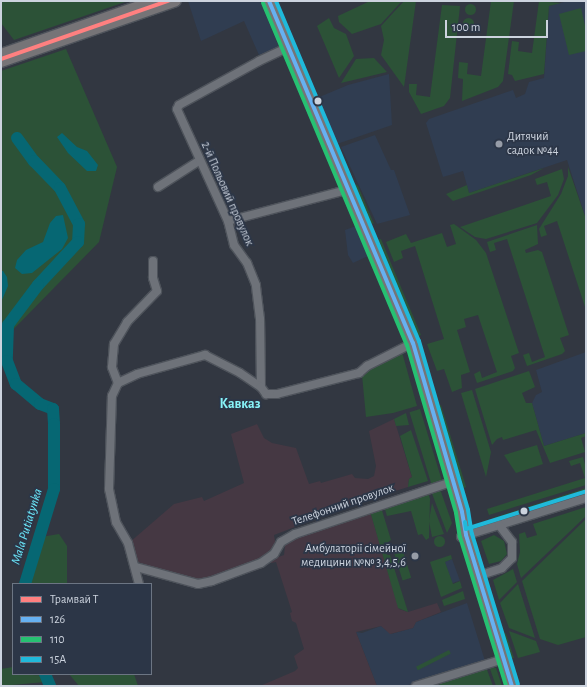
<!DOCTYPE html>
<meta charset="utf-8">
<style>
body{margin:0}
#map{position:relative;width:587px;height:687px;overflow:hidden;background:#323741;font-family:"Alegreya Sans",sans-serif}
div>[style]{position:absolute}
.built>*{inset:0;background:#303d51;transform-origin:0 0}
.industrial>*{inset:0;background:#453843}
.green>*{inset:0;background:#2c5237;transform-origin:0 0}
.round{border-radius:50%}
.water>*{inset:0;background:#066773}
.river>*{height:12px;margin:-6px;padding:0 6px;transform-origin:6px;border-radius:6px;background:#066773}
.roads{filter:drop-shadow(1px 0 #4e535b) drop-shadow(-1px 0 #4e535b) drop-shadow(0 1px #4e535b) drop-shadow(0 -1px #4e535b)}
.minor>*{height:8px;margin:-4px;padding:0 4px;transform-origin:4px;border-radius:4px;background:#6e7279}
.major>*{height:10px;margin:-5px;padding:0 5px;transform-origin:5px;border-radius:5px;background:#767477}
.bus-1>*{height:4px;margin:-2px;padding:0 2px;transform-origin:2px;border-radius:2px;background:#66b1f2}
.bus-2>*{height:4px;margin:-2px;padding:0 2px;transform-origin:2px;border-radius:2px;background:#26c172}
.bus-3>*{height:4px;margin:-2px;padding:0 2px;transform-origin:2px;border-radius:2px;background:#20b9da}
.tram-1>*{height:4px;margin:-2px;padding:0 2px;transform-origin:2px;border-radius:2px;background:#ff8080}
.dots>*{width:11px;height:11px;translate:-50% -50%;box-sizing:border-box;border:2px solid #2c3647;border-radius:50%}
span{translate:-50% -50%;white-space:nowrap;text-align:center;line-height:1.15;-webkit-text-stroke:3.5px #2c3647;paint-order:stroke}
.poi-label{font-size:12px;color:#ccd3de}
.left{translate:0 -50%;text-align:left}
.right{translate:-100% -50%;text-align:right}
.street-label{font-size:12px;color:#ccd3de}
.water-label{font-size:13px;color:#6be7fa;font-style:italic}
.quarter-label{font-size:14px;color:#87f3f9;font-weight:700}
.frame{position:absolute;inset:0;border:2px solid #ccd3de;pointer-events:none}
.legend{position:absolute;left:12px;top:583px;width:140px;height:92px;box-sizing:border-box;background:#2c3647;border:1px solid #6c7583;margin:0;padding:5px 7px;list-style:none;font-size:12px;color:#ccd3de}
.legend li{display:flex;align-items:center;gap:8px;height:20px}
.legend b{width:20px;border:1px solid #6c7583}
.scale{position:absolute;left:445px;top:20px;width:103px;height:18px;box-sizing:border-box;border:2px solid #ccd3de;border-top:0;padding-left:5px;font-size:12px;line-height:14px;white-space:nowrap;color:#ccd3de;-webkit-text-stroke:3px #2c3647;paint-order:stroke}
</style>
<div id="map">
<div class="built">
<div style="clip-path:polygon(188px 1px,260px 1px,279px 47px,259px 55px,244px 21px,201px 41px)"></div>
<div style="clip-path:polygon(568px 1px,586px 1px,586px 219px,567px 160px,469px 193px,463px 171px,443px 177px,426px 123px,429px 119px,513px 90px,516px 98px,525px 94px,529px 82px,544px 78px,549px 6px)"></div>
<div style="clip-path:polygon(389px 74px,392px 125px,337px 144px,317px 98px,348px 85px)"></div>
<div style="clip-path:polygon(375px 135px,391px 170px,394px 170px,410px 215px,377px 224px,341px 147px)"></div>
<div style="clip-path:polygon(356px 226px,368px 256px,353px 263px,348px 255px,345px 230px)"></div>
<div style="clip-path:polygon(586px 352px,586px 433px,544px 446px,532px 403px,536px 395px,542px 392px,536px 370px)"></div>
<div style="left:452px;top:559px;width:23px;height:8px;rotate:70deg"></div>
<div style="clip-path:polygon(467px 603px,485px 661px,405px 686px,377px 686px,356px 632px,362px 633px,381px 626px,391px 634px,413px 628px,416px 622px)"></div>
</div>
<div class="industrial">
<div style="clip-path:polygon(394px 419px,412px 477px,409px 479px,408px 487px,294px 523px,295px 527px,274px 535px,276px 547px,262px 559px,198px 582px,135px 561px,130px 542px,174px 504px,202px 497px,204px 501px,244px 483px,231px 434px,257px 424px,264px 438px,272px 443px,296px 448px,309px 484px,320px 481px,321px 483px,352px 474px,355px 478px,368px 479px,374px 476px,376px 466px,369px 431px)"></div>
<div style="clip-path:polygon(371px 514px,399px 609px,408px 612px,437px 603px,441px 612px,416px 622px,413px 628px,390px 634px,381px 626px,356px 632px,377px 686px,260px 686px,295px 671px,298px 668px,294px 656px,304px 649px,296px 623px,292px 621px,290px 613px,292px 612px,276px 562px,271px 563px,270px 560px,284px 555px,285px 545px,290px 540px)"></div>
</div>
<div class="green">
<div style="clip-path:polygon(1px 1px,128px 1px,14px 40px,1px 23px)"></div>
<div style="clip-path:polygon(370px 1px,402px 1px,381px 24px,352px 34px,339px 22px,338px 16px)"></div>
<div style="clip-path:polygon(404px 1px,416px 1px,404px 87px,381px 55px,384px 40px,381px 26px)"></div>
<div style="clip-path:polygon(491px 1px,514px 1px,503px 81px,498px 87px,462px 101px,463px 79px,458px 78px,459px 62px,468px 63px,467px 74px,481px 76px)"></div>
<div style="clip-path:polygon(539px 1px,561px 3px,549px 6px,544px 74px,515px 81px,512px 75px,508px 74px,512px 41px,519px 42px,518px 51px,532px 53px)"></div>
<div class="round" style="left:464.5px;top:3.5px;width:11px;height:11px"></div>
<div style="clip-path:polygon(442px 5px,460px 6px,450px 98px,444px 106px,421px 114px,409px 92px,409px 84px,417px 84px,416px 95px,430px 97px)"></div>
<div style="clip-path:polygon(581px 8px,586px 30px,586px 51px,569px 55px,559px 14px)"></div>
<div class="round" style="left:462.5px;top:17.5px;width:11px;height:11px"></div>
<div style="clip-path:polygon(329px 18px,334px 28px,346px 34px,354px 56px,339px 78px,317px 26px)"></div>
<div style="clip-path:polygon(66px 49px,117px 167px,99px 242px,1px 342px,1px 71px)"></div>
<div style="clip-path:polygon(374px 58px,387px 72px,341px 83px,356px 59px)"></div>
<div style="clip-path:polygon(568px 167px,586px 219px,586px 310px,557px 221px,544px 226px,547px 235px,541px 237px,539px 229px,561px 194px,568px 176px)"></div>
<div style="clip-path:polygon(544px 168px,531px 175px,453px 201px,446px 194px,467px 185px,469px 193px)"></div>
<div style="clip-path:polygon(562px 169px,564px 179px,558px 195px,537px 223px,486px 239px,475px 237px,460px 227px,551px 196px,547px 182px,537px 185px,535px 179px)"></div>
<div style="clip-path:polygon(351px 181px,358px 186px,374px 224px,369px 222px)"></div>
<div style="clip-path:polygon(454px 224px,476px 240px,486px 253px,519px 353px,511px 356px,515px 368px,513px 371px,477px 383px,474px 374px,480px 371px,482px 378px,497px 372px,478px 315px,464px 319px,466px 327px,457px 330px,470px 372px,461px 375px,462px 388px,452px 392px,444px 369px,437px 371px,427px 344px,444px 339px,415px 246px,401px 251px,403px 258px,394px 262px,386px 242px,406px 234px,411px 243px,442px 233px,447px 247px,456px 244px,450px 225px)"></div>
<div style="clip-path:polygon(537px 225px,538px 244px,525px 250px,526px 253px,538px 250px,542px 252px,569px 335px,560px 338px,565px 351px,562px 354px,527px 366px,523px 355px,529px 353px,532px 362px,545px 357px,507px 239px,494px 243px,496px 250px,490px 252px,487px 242px)"></div>
<div style="clip-path:polygon(381px 239px,403px 292px,421px 335px,416px 337px,376px 240px)"></div>
<div style="clip-path:polygon(402px 352px,417px 406px,393px 413px,366px 417px,362px 375px,366px 370px)"></div>
<div style="clip-path:polygon(529px 371px,535px 387px,522px 393px,526px 403px,532px 403px,544px 446px,586px 433px,586px 436px,581px 438px,585px 452px,550px 463px,536px 430px,503px 440px,502px 437px,497px 439px,492px 445px,475px 389px)"></div>
<div style="clip-path:polygon(472px 390px,491px 452px,486px 477px,461px 393px)"></div>
<div style="left:441px;top:405px;width:86px;height:3px;rotate:73deg"></div>
<div style="left:420px;top:409px;width:76px;height:11px;rotate:73deg"></div>
<div style="clip-path:polygon(406px 413px,409px 425px,396px 426px,394px 419px)"></div>
<div style="clip-path:polygon(411px 430px,428px 481px,408px 487px,409px 479px,412px 477px,400px 436px)"></div>
<div style="clip-path:polygon(537px 445px,543px 464px,516px 473px,504px 455px)"></div>
<div style="clip-path:polygon(583px 457px,586px 468px,586px 485px,489px 515px,487px 509px,585px 478px,580px 463px,571px 466px,569px 461px)"></div>
<div style="clip-path:polygon(586px 488px,586px 492px,496px 520px,493px 518px)"></div>
<div style="clip-path:polygon(440px 489px,452px 523px,447px 533px,431px 491px)"></div>
<div style="clip-path:polygon(428px 492px,430px 499px,429px 538px,426px 540px,422px 534px,418px 535px,411px 511px,387px 516px,384px 506px)"></div>
<div style="clip-path:polygon(432px 503px,444px 534px,432px 537px,429px 521px)"></div>
<div style="clip-path:polygon(381px 507px,391px 540px,384px 545px,387px 555px,390px 555px,408px 612px,398px 608px,370px 511px)"></div>
<div style="clip-path:polygon(586px 507px,586px 516px,521px 578px,517px 564px,520px 552px,519px 534px,525px 532px,527px 538px,537px 535px,533px 524px)"></div>
<div style="clip-path:polygon(586px 519px,586px 637px,558px 645px,540px 639px,522px 581px)"></div>
<div style="clip-path:polygon(59px 534px,67px 546px,67px 584px,30px 584px,41px 537px)"></div>
<div style="clip-path:polygon(494px 535px,504px 541px,507px 554px,501px 561px,489px 564px,481px 541px)"></div>
<div class="round" style="left:433.5px;top:535.5px;width:11px;height:11px"></div>
<div style="left:403px;top:551px;width:28px;height:9px;rotate:73deg"></div>
<div style="clip-path:polygon(451px 555px,452px 559px,445px 562px,453px 584px,460px 581px,462px 588px,441px 597px,430px 562px)"></div>
<div style="clip-path:polygon(513px 569px,517px 582px,499px 600px,493px 580px)"></div>
<div style="clip-path:polygon(518px 584px,535px 638px,509px 628px,500px 603px)"></div>
<div style="clip-path:polygon(463px 591px,465px 599px,444px 606px,442px 600px)"></div>
<div style="clip-path:polygon(500px 629px,506px 634px,514px 658px,509px 659px)"></div>
<div style="clip-path:polygon(509px 631px,536px 641px,540px 652px,518px 658px)"></div>
<div style="left:449px;top:650px;width:4px;height:37px;rotate:63deg"></div>
<div style="clip-path:polygon(489px 666px,496px 668px,502px 686px,496px 686px)"></div>
<div style="clip-path:polygon(13px 667px,13px 674px,51px 676px,43px 678px,45px 682px,1px 686px,1px 669px)"></div>
<div style="clip-path:polygon(486px 667px,493px 686px,439px 686px,440px 682px)"></div>
<div style="clip-path:polygon(69px 674px,134px 674px,138px 686px,79px 686px)"></div>
</div>
<div class="water">
<div style="clip-path:polygon(62px 133px,77px 147px,87px 151px,98px 165px,96px 171px,87px 171px,68px 153px,57px 137px)"></div>
<div style="clip-path:polygon(63px 215px,68px 238px,62px 249px,32px 273px,22px 274px,15px 268px,17px 260px,26px 250px,43px 242px,50px 223px,56px 216px)"></div>
<div style="clip-path:polygon(1px 271px,3px 271px,7px 277px,8px 286px,1px 302px)"></div>
</div>
<div class="river">
<div style="left:17px;top:138px;width:29px;rotate:54deg"></div>
<div style="left:34px;top:161px;width:37px;rotate:46deg"></div>
<div style="left:60px;top:188px;width:41px;rotate:62.2deg"></div>
<div style="left:79px;top:224px;width:18px;rotate:93deg"></div>
<div style="left:78px;top:242px;width:59px;rotate:132.9deg"></div>
<div style="left:38px;top:285px;width:50px;rotate:126.9deg"></div>
<div style="left:8px;top:325px;width:36px;rotate:92deg"></div>
<div style="left:7px;top:361px;width:25px;rotate:69deg"></div>
<div style="left:16px;top:384px;width:31px;rotate:40deg"></div>
<div style="left:40px;top:404px;width:14px;rotate:21deg"></div>
<div style="left:53px;top:409px;width:15px;rotate:86deg"></div>
<div style="left:54px;top:424px;width:65px;rotate:90deg"></div>
<div style="left:54px;top:489px;width:99px;rotate:107deg"></div>
<div style="left:45px;top:674px;width:13px;rotate:67deg"></div>
</div>
<div class="roads">
<div class="minor">
<div style="left:158px;top:187px;width:49px;rotate:-32.4deg"></div>
<div style="left:228px;top:221px;width:126px;rotate:-14.7deg"></div>
<div style="left:118px;top:383px;width:17px;rotate:-111deg"></div>
<div style="left:112px;top:367px;width:23px;rotate:-85deg"></div>
<div style="left:114px;top:344px;width:26px;rotate:-59deg"></div>
<div style="left:127px;top:322px;width:43px;rotate:-45.9deg"></div>
<div style="left:157px;top:291px;width:14px;rotate:-107deg"></div>
<div style="left:153px;top:278px;width:17px;rotate:-90deg"></div>
<div style="left:261px;top:387px;width:68px;rotate:-90.8deg"></div>
<div style="left:260px;top:319px;width:34px;rotate:-97deg"></div>
<div style="left:256px;top:285px;width:24px;rotate:-112deg"></div>
<div style="left:247px;top:263px;width:22px;rotate:-126deg"></div>
<div style="left:234px;top:245px;width:25px;rotate:-104deg"></div>
<div style="left:228px;top:221px;width:123px;rotate:-114.5deg"></div>
<div style="left:177px;top:109px;width:4px;rotate:-63deg"></div>
<div style="left:179px;top:105px;width:91px;rotate:-28.8deg"></div>
<div style="left:259px;top:61px;width:29px;rotate:-25deg"></div>
<div style="left:461px;top:537px;width:131px;rotate:-17.3deg"></div>
<div style="left:136px;top:567px;width:64px;rotate:15.3deg"></div>
<div style="left:198px;top:584px;width:14px;rotate:-12deg"></div>
<div style="left:212px;top:581px;width:52px;rotate:-20.2deg"></div>
<div style="left:261px;top:563px;width:16px;rotate:-35deg"></div>
<div style="left:274px;top:554px;width:14px;rotate:-60deg"></div>
<div style="left:281px;top:542px;width:16px;rotate:-30deg"></div>
<div style="left:295px;top:534px;width:168px;rotate:-18.4deg"></div>
<div style="left:478px;top:576px;width:25px;rotate:-18deg"></div>
<div style="left:502px;top:568px;width:14px;rotate:-45deg"></div>
<div style="left:512px;top:558px;width:16px;rotate:-90deg"></div>
<div style="left:512px;top:542px;width:21px;rotate:-127deg"></div>
<div style="left:139px;top:584px;width:42px;rotate:-105deg"></div>
<div style="left:128px;top:543px;width:24px;rotate:-120deg"></div>
<div style="left:116px;top:522px;width:34px;rotate:-102deg"></div>
<div style="left:109px;top:489px;width:93px;rotate:-88.2deg"></div>
<div style="left:112px;top:396px;width:14px;rotate:-65deg"></div>
<div style="left:118px;top:383px;width:21px;rotate:-25deg"></div>
<div style="left:137px;top:374px;width:71px;rotate:-15.6deg"></div>
<div style="left:205px;top:355px;width:39px;rotate:27deg"></div>
<div style="left:240px;top:373px;width:25px;rotate:34deg"></div>
<div style="left:261px;top:387px;width:9px;rotate:54deg"></div>
<div style="left:266px;top:394px;width:11px"></div>
<div style="left:277px;top:394px;width:85px;rotate:-14.4deg"></div>
<div style="left:359px;top:373px;width:11px;rotate:-41deg"></div>
<div style="left:367px;top:366px;width:51px;rotate:-26.6deg"></div>
<div style="left:416px;top:686px;width:92px;rotate:-17.1deg"></div>
</div>
<div class="major">
<div style="left:269px;top:1px;width:371px;rotate:67.2deg"></div>
<div style="left:413px;top:343px;width:176px;rotate:73.8deg"></div>
<div style="left:462px;top:512px;width:23px;rotate:80deg"></div>
<div style="left:466px;top:535px;width:158px;rotate:73.1deg"></div>
<div style="left:1px;top:54px;width:161px;rotate:-19.2deg"></div>
<div style="left:1px;top:62px;width:185px;rotate:-19.2deg"></div>
</div>
</div>
<div class="bus-1">
<div style="left:269px;top:1px;width:371px;rotate:67.2deg"></div>
<div style="left:413px;top:343px;width:176px;rotate:73.8deg"></div>
<div style="left:462px;top:512px;width:23px;rotate:80deg"></div>
<div style="left:466px;top:535px;width:158px;rotate:73.1deg"></div>
</div>
<div class="bus-2">
<div style="left:263px;top:3px;width:371px;rotate:67.2deg"></div>
<div style="left:407px;top:345px;width:175px;rotate:73.7deg"></div>
<div style="left:456px;top:513px;width:24px;rotate:81deg"></div>
<div style="left:460px;top:537px;width:156px;rotate:72.8deg"></div>
</div>
<div class="bus-3">
<div style="left:276px;top:1px;width:369px;rotate:67.2deg"></div>
<div style="left:419px;top:341px;width:176px;rotate:73.8deg"></div>
<div style="left:468px;top:510px;width:24px;rotate:81deg"></div>
<div style="left:472px;top:534px;width:157px;rotate:73deg"></div>
<div style="left:465px;top:522px;width:7px;rotate:82deg"></div>
<div style="left:466px;top:529px;width:124px;rotate:-17.4deg"></div>
</div>
<div class="tram-1">
<div style="left:1px;top:59px;width:177px;rotate:-19.2deg"></div>
</div>
<div class="dots">
<div style="left:318px;top:101px;background:#ccd3de"></div>
<div style="left:499px;top:144px;background:#969ca7"></div>
<div style="left:524px;top:511px;background:#ccd3de"></div>
<div style="left:415px;top:556px;background:#969ca7"></div>
</div>
<div class="poi-label">
<span class="left" style="left:507px;top:144px">Дитячий<br>садок №44</span>
<span class="right" style="left:406px;top:556px">Амбулаторії сімейної<br>медицини №№ 3,4,5,6</span>
</div>
<div class="street-label">
<span style="left:227px;top:194px;rotate:66deg">2-й Польовий провулок</span>
<span style="left:343px;top:505px;rotate:-19deg">Телефонний провулок</span>
</div>
<div class="water-label">
<span style="left:28px;top:527px;rotate:-73deg">Mala Putiatynka</span>
</div>
<div class="quarter-label">
<span style="left:240px;top:404px">Кавказ</span>
</div>
<div class="frame"></div>
<ul class="legend">
<li><b style="height:5px;background:#ff8080"></b>Трамвай Т</li>
<li><b style="height:5px;background:#66b1f2"></b>126</li>
<li><b style="height:5px;background:#26c172"></b>110</li>
<li><b style="height:5px;background:#20b9da"></b>15A</li>
</ul>
<div class="scale">100 m</div>
</div>
